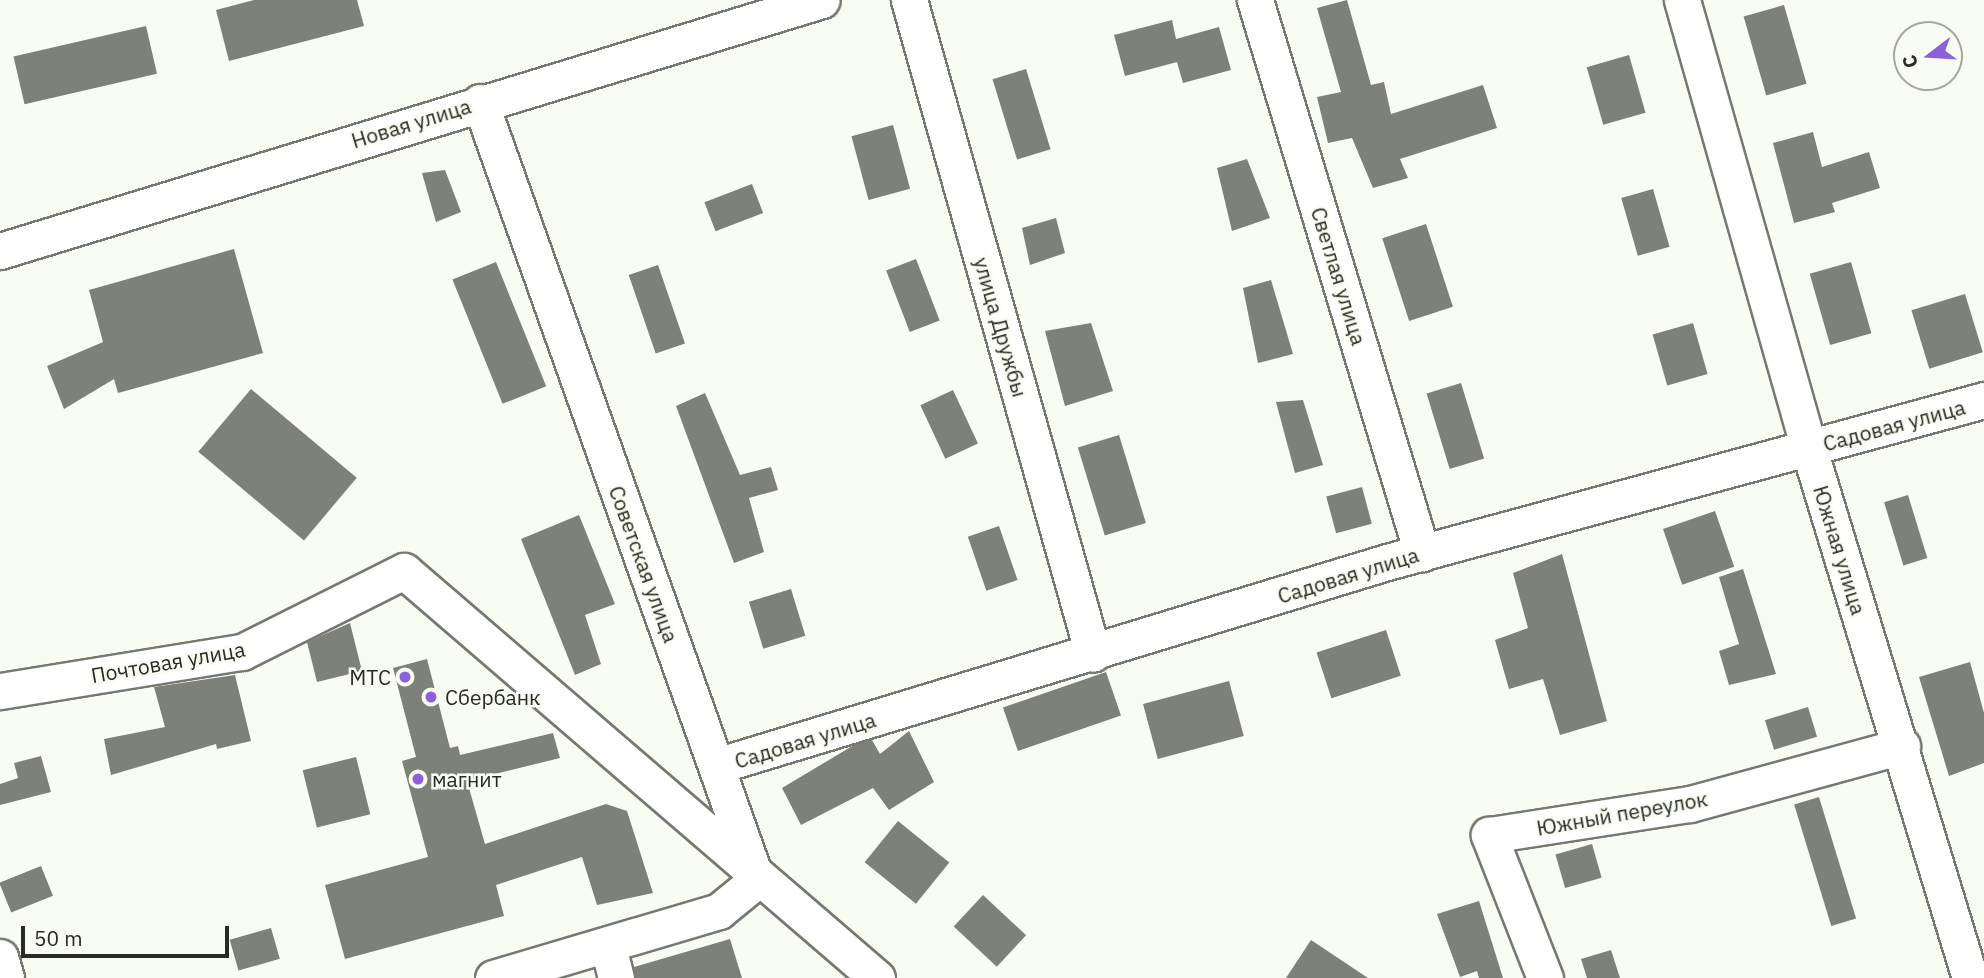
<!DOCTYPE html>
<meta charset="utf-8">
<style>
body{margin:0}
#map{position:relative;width:1984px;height:978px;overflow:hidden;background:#f9fcf2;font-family:"IBM Plex Sans",sans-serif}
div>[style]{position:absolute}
.building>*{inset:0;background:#7e8178;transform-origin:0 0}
.roads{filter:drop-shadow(2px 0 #767970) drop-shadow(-2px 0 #767970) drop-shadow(0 2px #767970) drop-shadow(0 -2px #767970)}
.minor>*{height:35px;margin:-17.5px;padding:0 17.5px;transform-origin:17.5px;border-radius:17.5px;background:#fff}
.dots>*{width:19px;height:19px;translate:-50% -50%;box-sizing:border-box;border:4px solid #f9fcf2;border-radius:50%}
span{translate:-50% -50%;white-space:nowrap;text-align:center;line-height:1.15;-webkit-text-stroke:5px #f9fcf2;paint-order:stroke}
.street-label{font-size:21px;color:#292a26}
.poi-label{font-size:21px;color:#292a26}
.right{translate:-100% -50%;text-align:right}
.left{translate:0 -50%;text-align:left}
.north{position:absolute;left:1893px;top:21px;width:70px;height:70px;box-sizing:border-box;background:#f9fcf2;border:2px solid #a6a8a0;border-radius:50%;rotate:253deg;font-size:19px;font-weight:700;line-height:28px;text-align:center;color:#292a26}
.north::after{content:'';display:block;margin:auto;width:24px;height:32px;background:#8a61db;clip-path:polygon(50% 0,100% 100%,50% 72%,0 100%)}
.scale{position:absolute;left:21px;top:926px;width:208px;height:32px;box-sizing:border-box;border:4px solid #292a26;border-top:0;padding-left:9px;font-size:21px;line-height:24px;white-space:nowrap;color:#292a26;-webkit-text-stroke:5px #f9fcf2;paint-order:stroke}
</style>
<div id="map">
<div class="building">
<div style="clip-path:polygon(254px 0,357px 0,364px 26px,229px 61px,216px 10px)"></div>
<div style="clip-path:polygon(1347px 0,1371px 85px,1384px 82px,1391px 114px,1483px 85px,1497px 128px,1400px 159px,1408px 178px,1373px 188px,1352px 138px,1328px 143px,1317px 97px,1341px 92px,1317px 8px)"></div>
<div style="left:1784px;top:5px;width:82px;height:42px;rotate:74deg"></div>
<div style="clip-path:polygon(1172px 20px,1176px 39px,1219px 27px,1231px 70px,1183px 83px,1177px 62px,1125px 76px,1114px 35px)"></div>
<div style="left:146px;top:26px;width:49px;height:136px;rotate:77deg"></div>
<div style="left:1629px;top:55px;width:60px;height:44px;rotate:74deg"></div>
<div style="left:1026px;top:69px;width:84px;height:35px;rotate:73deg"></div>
<div style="left:893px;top:125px;width:66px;height:43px;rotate:75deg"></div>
<div style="clip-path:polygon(1813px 132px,1822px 167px,1869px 152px,1880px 188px,1832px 203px,1835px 212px,1794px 223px,1773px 143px)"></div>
<div style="clip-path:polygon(1247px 159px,1270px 218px,1232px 231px,1217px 168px)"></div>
<div style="clip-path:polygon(445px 170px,461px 212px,436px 222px,422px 173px)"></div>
<div style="left:752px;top:184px;width:31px;height:51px;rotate:69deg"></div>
<div style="left:1653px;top:189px;width:60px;height:33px;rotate:74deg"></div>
<div style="clip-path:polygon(1056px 218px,1065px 253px,1030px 265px,1022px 228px)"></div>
<div style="left:1426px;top:224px;width:87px;height:46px;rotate:72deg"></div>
<div style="clip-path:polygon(234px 249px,263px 353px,118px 393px,114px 379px,64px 409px,47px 366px,103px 342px,89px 290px)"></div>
<div style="left:916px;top:259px;width:66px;height:32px;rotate:69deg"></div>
<div style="left:496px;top:262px;width:134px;height:47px;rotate:68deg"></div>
<div style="left:1851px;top:262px;width:74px;height:43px;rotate:74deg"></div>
<div style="left:658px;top:265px;width:83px;height:31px;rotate:71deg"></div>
<div style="clip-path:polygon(1271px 280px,1293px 354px,1258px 363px,1243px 288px)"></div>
<div style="left:1965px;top:294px;width:61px;height:56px;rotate:73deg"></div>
<div style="clip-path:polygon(1091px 323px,1113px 391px,1065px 406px,1045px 331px)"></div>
<div style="left:1693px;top:323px;width:53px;height:42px;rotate:74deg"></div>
<div style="left:1461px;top:383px;width:79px;height:36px;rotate:73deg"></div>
<div style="left:251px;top:389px;width:138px;height:82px;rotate:40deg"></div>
<div style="left:953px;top:390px;width:59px;height:36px;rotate:65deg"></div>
<div style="clip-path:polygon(705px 393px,740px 475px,771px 467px,778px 490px,749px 498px,764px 552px,734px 563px,676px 406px)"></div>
<div style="clip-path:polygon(1303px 400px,1323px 465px,1295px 473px,1276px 402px)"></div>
<div style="left:1119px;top:435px;width:92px;height:43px;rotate:73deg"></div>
<div style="left:1362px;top:487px;width:38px;height:37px;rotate:75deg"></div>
<div style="left:1908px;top:495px;width:66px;height:25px;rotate:73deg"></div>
<div style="left:1715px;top:511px;width:59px;height:55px;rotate:71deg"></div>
<div style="clip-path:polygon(579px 515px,615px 604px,585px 615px,601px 664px,575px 675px,521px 539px)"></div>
<div style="left:999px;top:526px;width:57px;height:33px;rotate:71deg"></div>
<div style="clip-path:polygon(1562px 554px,1607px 721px,1560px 735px,1543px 679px,1509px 689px,1495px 640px,1528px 628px,1513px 573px)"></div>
<div style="clip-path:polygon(1743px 569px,1776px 674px,1729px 685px,1719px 651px,1739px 644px,1719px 577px)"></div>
<div style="left:791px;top:589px;width:49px;height:44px;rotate:73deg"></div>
<div style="clip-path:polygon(350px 623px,362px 671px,317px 682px,307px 642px)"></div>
<div style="left:1386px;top:630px;width:48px;height:73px;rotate:72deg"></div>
<div style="clip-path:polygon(427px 659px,450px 748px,458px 746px,460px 755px,553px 733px,560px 758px,467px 781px,485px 844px,606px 804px,627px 811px,653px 893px,597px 905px,582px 857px,496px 885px,504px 916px,345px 959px,325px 885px,428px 857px,402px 761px,416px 757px,393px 668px)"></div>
<div style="clip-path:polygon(1970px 662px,1984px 713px,1984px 763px,1949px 776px,1919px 677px)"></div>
<div style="left:1106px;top:672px;width:46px;height:109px;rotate:71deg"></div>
<div style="clip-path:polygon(235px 675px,251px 741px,217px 749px,216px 744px,111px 775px,104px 739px,165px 727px,154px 687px)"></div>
<div style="left:1229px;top:681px;width:57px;height:89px;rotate:75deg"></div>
<div style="left:1808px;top:707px;width:31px;height:45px;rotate:73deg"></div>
<div style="clip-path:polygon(909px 731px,934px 782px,889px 810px,873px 788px,801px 825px,782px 788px,854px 745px,872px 740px,880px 754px)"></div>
<div style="clip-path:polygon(41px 756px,51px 792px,0 805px,0 784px,18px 778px,14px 763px)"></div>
<div style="left:356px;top:757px;width:59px;height:55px;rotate:76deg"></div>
<div style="left:1819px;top:797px;width:127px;height:26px;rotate:73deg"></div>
<div style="left:898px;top:821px;width:66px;height:53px;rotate:39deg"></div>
<div style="left:1592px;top:844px;width:35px;height:38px;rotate:74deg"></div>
<div style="left:41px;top:866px;width:32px;height:45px;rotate:68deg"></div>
<div style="left:983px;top:895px;width:59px;height:43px;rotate:43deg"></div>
<div style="clip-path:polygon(1479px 901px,1503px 978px,1479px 978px,1477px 971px,1460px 977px,1437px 914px)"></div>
<div style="left:271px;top:928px;width:32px;height:43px;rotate:74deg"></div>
<div style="clip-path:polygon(730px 939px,742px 978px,636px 978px,634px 967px)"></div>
<div style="clip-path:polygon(1311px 940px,1368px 978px,1286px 978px)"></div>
<div style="clip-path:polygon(1611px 950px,1620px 978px,1587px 978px,1581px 959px)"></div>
</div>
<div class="roads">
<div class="minor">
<div style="left:909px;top:0;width:679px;rotate:74.29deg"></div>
<div style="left:1255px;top:0;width:578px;rotate:73.2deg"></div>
<div style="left:1682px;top:0;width:467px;rotate:74.2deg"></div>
<div style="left:1809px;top:449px;width:553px;rotate:73.07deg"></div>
<div style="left:480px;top:102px;width:818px;rotate:70.44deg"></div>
<div style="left:0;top:251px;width:859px;rotate:-16.98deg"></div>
<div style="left:0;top:691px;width:245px;rotate:-9.2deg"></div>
<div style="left:242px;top:652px;width:181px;rotate:-26.6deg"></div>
<div style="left:404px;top:571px;width:624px;rotate:40.71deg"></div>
<div style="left:716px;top:766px;width:701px;rotate:-16.91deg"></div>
<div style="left:1387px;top:562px;width:619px;rotate:-15.18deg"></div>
<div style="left:608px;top:946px;width:33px;rotate:76deg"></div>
<div style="left:0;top:957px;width:22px;rotate:74deg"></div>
<div style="left:493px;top:978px;width:236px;rotate:-16.5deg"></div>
<div style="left:719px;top:911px;width:49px;rotate:-39.2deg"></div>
<div style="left:1545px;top:978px;width:154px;rotate:-111.4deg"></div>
<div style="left:1489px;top:835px;width:203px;rotate:-8.8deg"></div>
<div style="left:1690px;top:804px;width:220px;rotate:-15.3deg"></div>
</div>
</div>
<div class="dots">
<div style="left:405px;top:677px;background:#8a61db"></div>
<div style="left:431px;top:697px;background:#8a61db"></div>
<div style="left:418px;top:779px;background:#8a61db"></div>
</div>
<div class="street-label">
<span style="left:411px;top:123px;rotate:-17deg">Новая улица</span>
<span style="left:1339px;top:276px;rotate:73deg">Светлая улица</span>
<span style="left:1001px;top:327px;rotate:74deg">улица Дружбы</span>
<span style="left:1894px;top:425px;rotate:-15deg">Садовая улица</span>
<span style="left:1840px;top:550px;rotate:73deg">Южная улица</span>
<span style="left:644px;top:564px;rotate:70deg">Советская улица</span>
<span style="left:1348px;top:575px;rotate:-17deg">Садовая улица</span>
<span style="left:168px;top:662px;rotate:-10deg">Почтовая улица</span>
<span style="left:805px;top:740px;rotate:-17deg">Садовая улица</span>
<span style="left:1622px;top:813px;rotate:-10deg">Южный переулок</span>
</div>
<div class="poi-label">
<span class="right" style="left:391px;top:677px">МТС</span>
<span class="left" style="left:445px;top:697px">Сбербанк</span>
<span class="left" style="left:432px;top:779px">магнит</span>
</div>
<div class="north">С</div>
<div class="scale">50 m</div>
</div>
